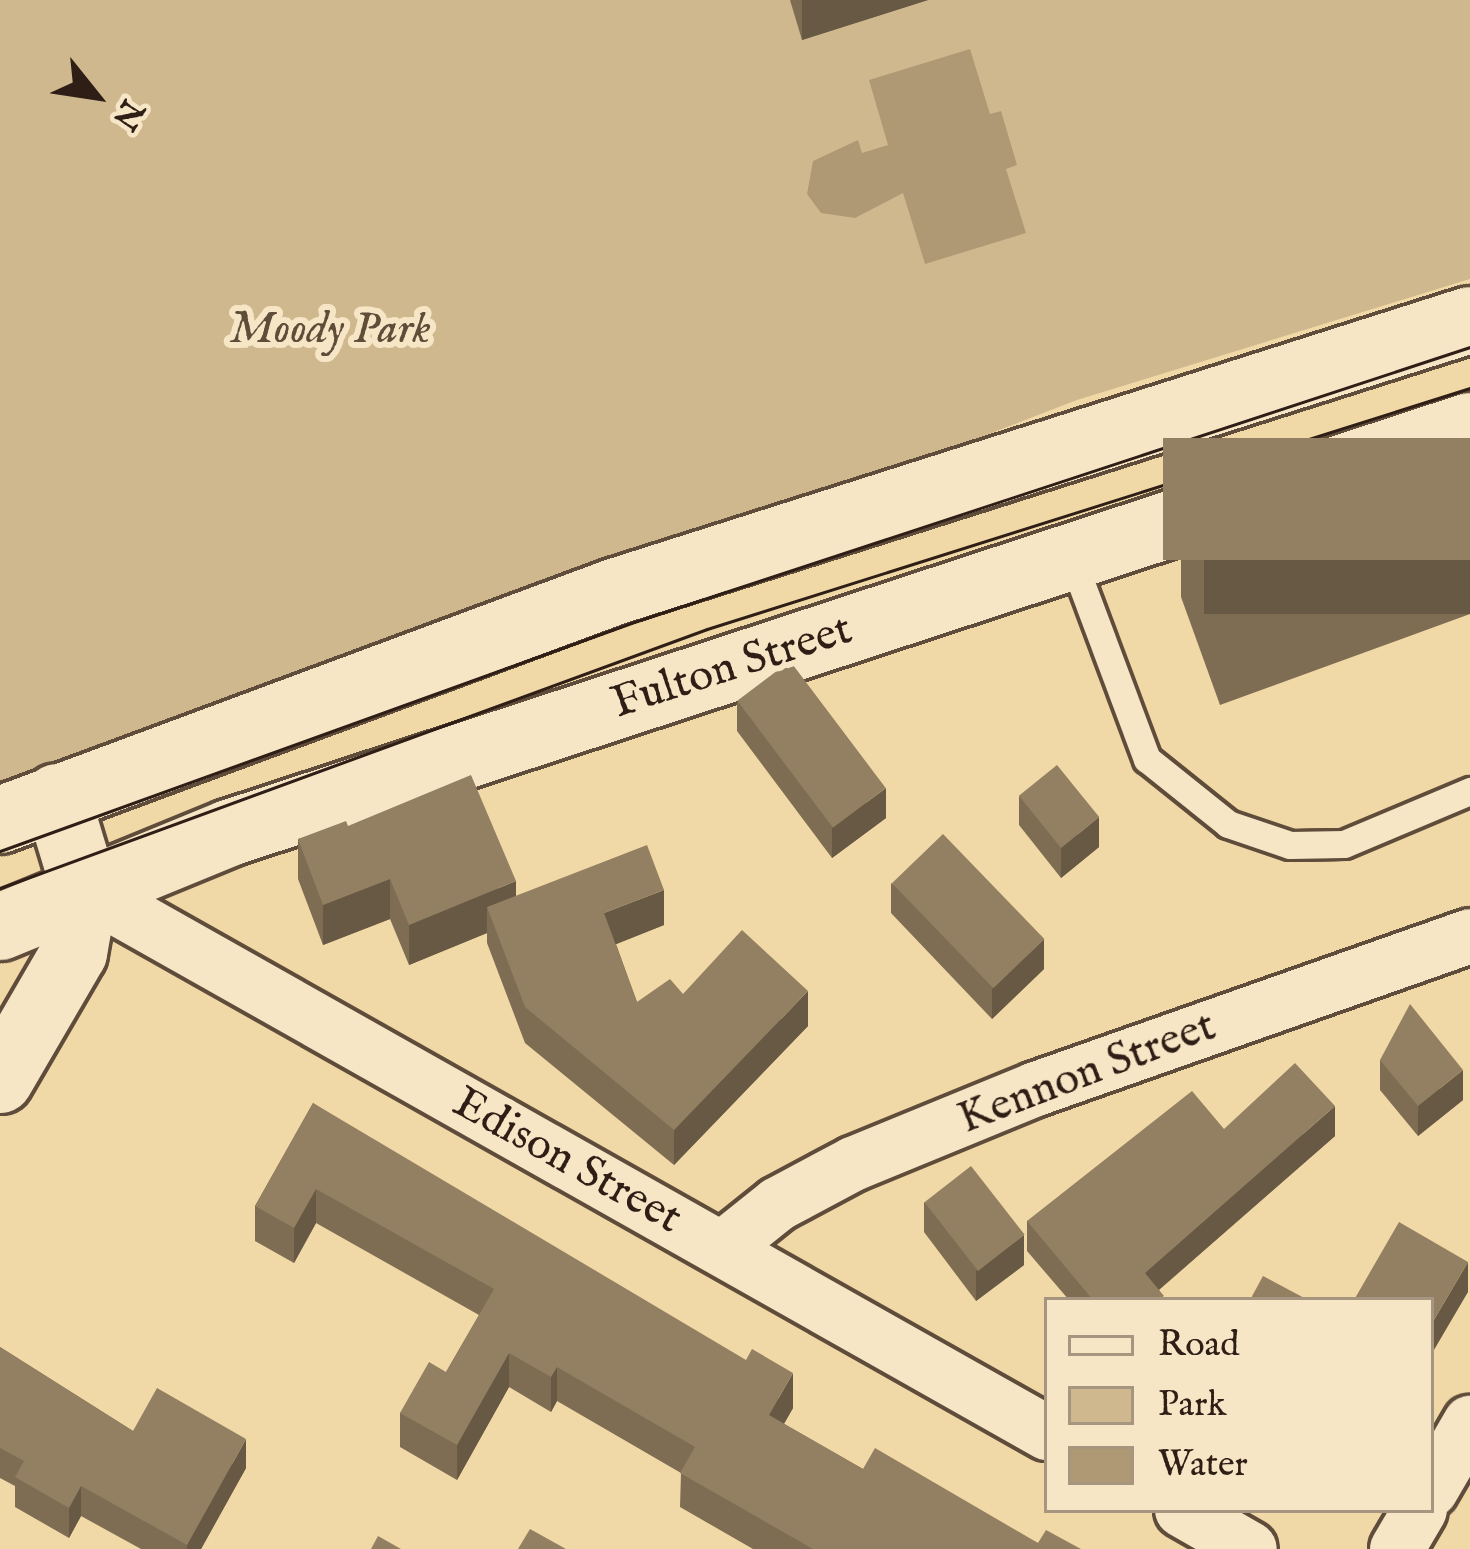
<!DOCTYPE html>
<style>
body{margin:0}
#map{position:relative;width:1470px;height:1549px;overflow:hidden;background:#f1d8a7;font-family:"IM FELL English",serif}
div>[style]{position:absolute}
.green>*{inset:0;background:#d0b88e}
.water>*{inset:0;background:#af9975}
.roads{filter:drop-shadow(3px 0 #5f4c3a) drop-shadow(-3px 0 #5f4c3a) drop-shadow(0 3px #5f4c3a) drop-shadow(0 -3px #5f4c3a)}
.service>*{height:27px;margin:-13.5px;padding:0 13.5px;transform-origin:13.5px;border-radius:13.5px;background:#f6e6c6}
.minor>*{height:54px;margin:-27px;padding:0 27px;transform-origin:27px;border-radius:27px;background:#f6e6c6}
.secondary>*{height:66px;margin:-33px;padding:0 33px;transform-origin:33px;border-radius:33px;background:#f6e6c6}
.tram>*{height:3px;margin:-1.5px;padding:0 1.5px;transform-origin:1.5px;border-radius:1.5px;background:#2e1e15}
.wall>*{inset:0;background:#7e6d53}
.shaded-wall>*{inset:0;background:#675944;transform-origin:0 0}
.building>*{inset:0;background:#937f61;transform-origin:0 0}
span{translate:-50% -50%;white-space:nowrap;text-align:center;line-height:1.15;-webkit-text-stroke:12px #f6e6c6;paint-order:stroke}
.park-label{font-size:45px;color:#5f4c39;font-style:italic}
.street-label{font-size:45px;color:#2e1e15}
.legend{position:absolute;left:1044px;top:1297px;width:390px;height:216px;box-sizing:border-box;background:#f6e6c6;border:3px solid #a6967f;margin:0;padding:15px 21px;list-style:none;font-size:36px;color:#2e1e15}
.legend li{display:flex;align-items:center;gap:24px;height:60px}
.legend b{width:60px;border:3px solid #a6967f}
.north{position:absolute;left:36px;top:36px;width:120px;height:120px;-webkit-text-stroke:9px #f6e6c6;paint-order:stroke;rotate:120deg;font-size:33px;font-weight:700;line-height:48px;text-align:center;color:#2e1e15}
.north::after{content:'';display:block;margin:auto;width:42px;height:54px;background:#2e1e15;clip-path:polygon(50% 0,100% 100%,50% 72%,0 100%)}
</style>
<div id="map">
<div class="green">
<div style="clip-path:polygon(0 0,1470px 0,1470px 279px,1077px 400px,0 815px)"></div>
</div>
<div class="water">
<div style="clip-path:polygon(970px 49px,990px 114px,1001px 111px,1017px 165px,1006px 169px,1026px 233px,925px 264px,903px 193px,855px 218px,821px 213px,807px 194px,813px 161px,858px 140px,862px 153px,888px 145px,869px 80px)"></div>
</div>
<div class="roads">
<div class="service">
<div style="left:1071px;top:556px;width:217px;rotate:69.5deg"></div>
<div style="left:1147px;top:759px;width:104px;rotate:38.7deg"></div>
<div style="left:1228px;top:824px;width:65px;rotate:18.7deg"></div>
<div style="left:1290px;top:845px;width:54px;rotate:-1.1deg"></div>
<div style="left:1344px;top:844px;width:137px;rotate:-22.8deg"></div>
</div>
<div class="minor">
<div style="left:85px;top:890px;width:1105px;rotate:29.44deg"></div>
<div style="left:723px;top:1248px;width:70px;rotate:-38.7deg"></div>
<div style="left:778px;top:1204px;width:85px;rotate:-28.1deg"></div>
<div style="left:853px;top:1164px;width:198px;rotate:-22.3deg"></div>
<div style="left:1036px;top:1089px;width:460px;rotate:-19.4deg"></div>
<div style="left:1431px;top:1490px;width:78px;rotate:-59.8deg"></div>
<div style="left:1182px;top:1510px;width:78px;rotate:29.8deg"></div>
<div style="left:1397px;top:1549px;width:45px;rotate:-59.5deg"></div>
</div>
<div class="secondary">
<div style="left:0;top:820px;width:655px;rotate:-20.37deg"></div>
<div style="left:614px;top:592px;width:898px;rotate:-17.63deg"></div>
<div style="left:0;top:927px;width:248px;rotate:-22.3deg"></div>
<div style="left:229px;top:833px;width:1306px;rotate:-18.16deg"></div>
<div style="left:0;top:1080px;width:147px;rotate:-59.8deg"></div>
<div style="left:74px;top:953px;width:64px;rotate:-80.1deg"></div>
<div style="left:85px;top:890px;width:97px;rotate:-106.8deg"></div>
</div>
</div>
<div class="tram">
<div style="left:0;top:851px;width:674px;rotate:-19.86deg"></div>
<div style="left:634px;top:622px;width:880px;rotate:-18.21deg"></div>
<div style="left:0;top:888px;width:753px;rotate:-20.12deg"></div>
<div style="left:707px;top:629px;width:800px;rotate:-17.53deg"></div>
</div>
<div class="wall">
<div style="clip-path:polygon(790px 0,928px 0,802px 40px)"></div>
<div style="clip-path:polygon(1470px 438px,1470px 614px,1220px 705px,1181px 597px,1181px 543px)"></div>
<div style="clip-path:polygon(737px 701px,886px 818px,832px 858px,737px 731px)"></div>
<div style="clip-path:polygon(1019px 796px,1099px 847px,1061px 878px,1019px 825px)"></div>
<div style="clip-path:polygon(348px 826px,516px 896px,664px 925px,616px 944px,637px 1002px,683px 994px,808px 1026px,674px 1165px,525px 1043px,487px 943px,487px 933px,409px 965px,390px 919px,323px 945px,298px 879px,298px 839px)"></div>
<div style="clip-path:polygon(891px 883px,1044px 969px,992px 1019px,891px 913px)"></div>
<div style="clip-path:polygon(1380px 1060px,1463px 1100px,1418px 1136px,1380px 1090px)"></div>
<div style="clip-path:polygon(313px 1103px,793px 1408px,784px 1424px,863px 1469px,1038px 1543px,1081px 1549px,753px 1549px,680px 1507px,681px 1473px,557px 1401px,551px 1412px,509px 1387px,457px 1480px,400px 1447px,400px 1413px,446px 1372px,479px 1315px,316px 1223px,294px 1263px,255px 1241px,255px 1206px)"></div>
<div style="clip-path:polygon(1224px 1129px,1335px 1136px,1159px 1290px,1164px 1300px,1069px 1300px,1027px 1251px,1027px 1221px)"></div>
<div style="clip-path:polygon(924px 1202px,1024px 1265px,976px 1301px,924px 1232px)"></div>
<div style="clip-path:polygon(0 1347px,133px 1431px,246px 1468px,201px 1549px,141px 1549px,81px 1516px,69px 1538px,15px 1507px,15px 1486px,0 1478px)"></div>
</div>
<div class="shaded-wall">
<div style="clip-path:polygon(802px 0,928px 0,802px 40px)"></div>
<div style="left:1470px;top:560px;width:54px;height:266px;rotate:90deg"></div>
<div style="clip-path:polygon(886px 788px,886px 818px,832px 858px,832px 828px)"></div>
<div style="clip-path:polygon(1099px 817px,1099px 847px,1061px 878px,1061px 848px)"></div>
<div style="clip-path:polygon(390px 879px,390px 919px,323px 945px,323px 905px)"></div>
<div style="clip-path:polygon(516px 881px,516px 921px,487px 907px,487px 933px,409px 965px,409px 925px)"></div>
<div style="clip-path:polygon(664px 890px,664px 925px,604px 949px,604px 913px)"></div>
<div style="clip-path:polygon(1044px 939px,1044px 969px,992px 1019px,992px 989px)"></div>
<div style="clip-path:polygon(808px 991px,808px 1026px,674px 1165px,674px 1130px)"></div>
<div style="clip-path:polygon(1463px 1070px,1463px 1100px,1418px 1136px,1418px 1106px)"></div>
<div style="clip-path:polygon(1335px 1106px,1335px 1136px,1147px 1300px,1145px 1273px)"></div>
<div style="clip-path:polygon(316px 1189px,316px 1223px,294px 1263px,294px 1228px)"></div>
<div style="clip-path:polygon(1024px 1235px,1024px 1265px,976px 1301px,976px 1271px)"></div>
<div style="clip-path:polygon(1468px 1262px,1468px 1292px,1431px 1355px,1431px 1325px)"></div>
<div style="clip-path:polygon(509px 1353px,509px 1387px,457px 1480px,457px 1445px)"></div>
<div style="clip-path:polygon(557px 1367px,557px 1401px,551px 1412px,551px 1377px)"></div>
<div style="clip-path:polygon(793px 1373px,793px 1408px,769px 1449px,769px 1415px)"></div>
<div style="clip-path:polygon(246px 1439px,246px 1468px,201px 1549px,187px 1549px,187px 1545px)"></div>
<div style="clip-path:polygon(81px 1486px,81px 1516px,69px 1538px,69px 1508px)"></div>
</div>
<div class="building">
<div style="left:1470px;top:438px;width:122px;height:307px;rotate:90deg"></div>
<div style="left:790px;top:661px;width:159px;height:66px;rotate:53deg"></div>
<div style="left:1057px;top:765px;width:67px;height:49px;rotate:51deg"></div>
<div style="clip-path:polygon(471px 775px,516px 881px,409px 925px,390px 879px,323px 905px,298px 839px,346px 821px,348px 826px)"></div>
<div style="left:943px;top:834px;width:146px;height:71px;rotate:46deg"></div>
<div style="clip-path:polygon(647px 845px,664px 890px,604px 913px,637px 1002px,670px 979px,683px 994px,742px 930px,808px 991px,674px 1130px,525px 1007px,487px 907px)"></div>
<div style="clip-path:polygon(1410px 1004px,1463px 1070px,1418px 1106px,1380px 1060px)"></div>
<div style="clip-path:polygon(1295px 1063px,1335px 1106px,1145px 1273px,1164px 1296px,1158px 1300px,1093px 1300px,1027px 1221px,1192px 1091px,1224px 1129px)"></div>
<div style="clip-path:polygon(313px 1103px,746px 1360px,752px 1349px,793px 1373px,769px 1415px,863px 1469px,875px 1448px,1038px 1543px,1046px 1530px,1081px 1549px,813px 1549px,680px 1473px,695px 1447px,557px 1367px,551px 1377px,509px 1353px,457px 1445px,400px 1413px,429px 1362px,446px 1372px,494px 1289px,316px 1189px,294px 1228px,255px 1206px)"></div>
<div style="left:971px;top:1166px;width:87px;height:59px;rotate:52deg"></div>
<div style="clip-path:polygon(1399px 1222px,1468px 1262px,1431px 1325px,1431px 1300px,1354px 1300px)"></div>
<div style="clip-path:polygon(1263px 1276px,1308px 1300px,1250px 1300px)"></div>
<div style="clip-path:polygon(0 1347px,133px 1431px,157px 1388px,246px 1439px,187px 1545px,81px 1486px,69px 1508px,15px 1477px,24px 1461px,0 1448px)"></div>
<div style="clip-path:polygon(530px 1529px,566px 1549px,518px 1549px)"></div>
<div style="clip-path:polygon(378px 1536px,401px 1549px,371px 1549px)"></div>
</div>
<div class="park-label">
<span style="left:330px;top:330px">Moody Park</span>
</div>
<div class="street-label">
<span style="left:732px;top:667px;rotate:-18deg">Fulton Street</span>
<span style="left:1087px;top:1073px;rotate:-21deg">Kennon Street</span>
<span style="left:567px;top:1161px;rotate:29deg">Edison Street</span>
</div>
<ul class="legend">
<li><b style="height:15px;background:#f6e6c6"></b>Road</li>
<li><b style="height:33px;background:#d0b88e"></b>Park</li>
<li><b style="height:33px;background:#af9975"></b>Water</li>
</ul>
<div class="north">N</div>
</div>
